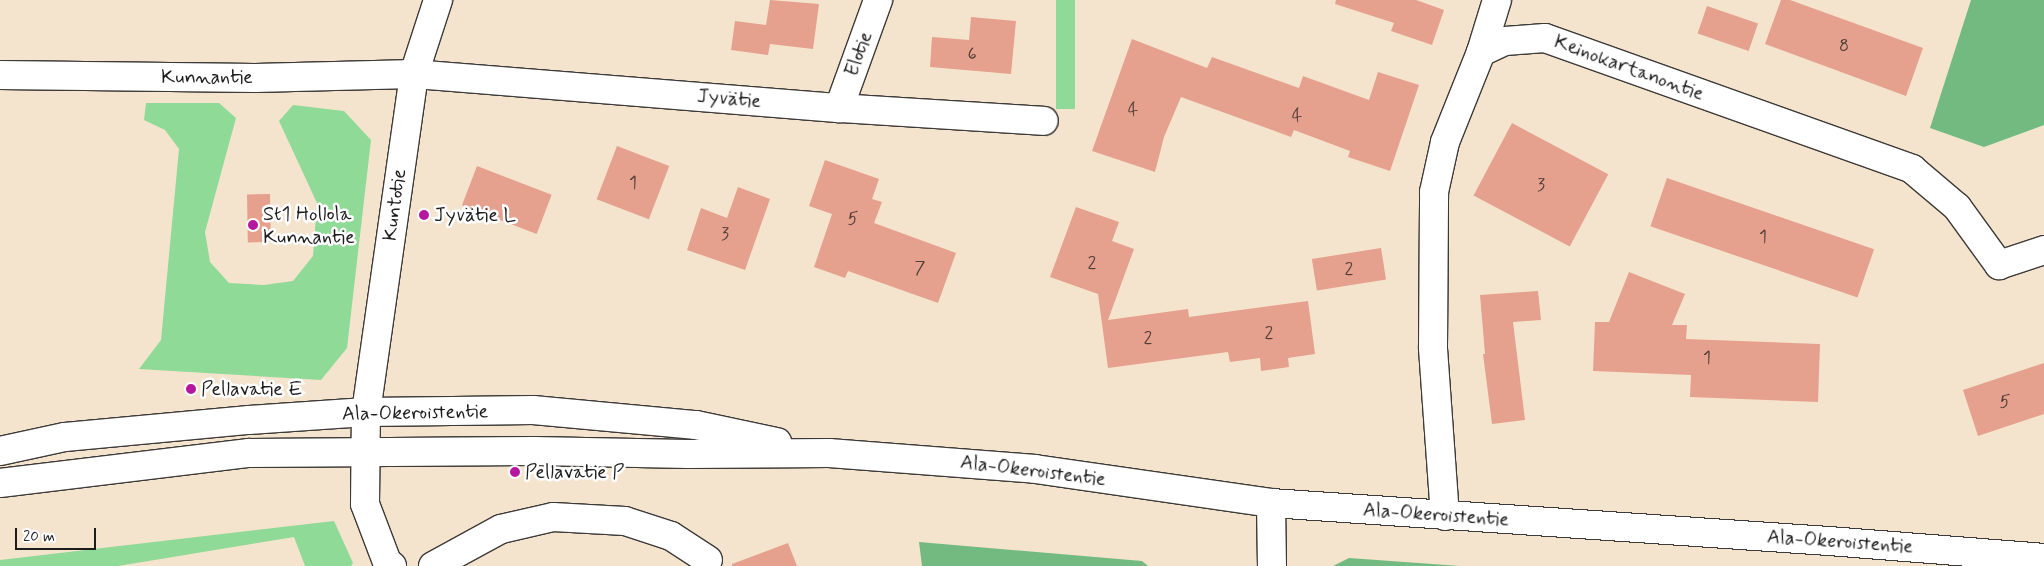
<!DOCTYPE html>
<meta charset="utf-8">
<style>
body{margin:0}
#map{position:relative;width:2044px;height:566px;overflow:hidden;background:#f5e4cd;font-family:Mynerve,sans-serif}
div>[style]{position:absolute}
.green>*{inset:0;background:#8fda97;transform-origin:0 0}
.forest>*{inset:0;background:#73ba80}
.building>*{inset:0;background:#e5a18d;transform-origin:0 0}
.roads{filter:drop-shadow(1px 0 #3d3a37) drop-shadow(-1px 0 #3d3a37) drop-shadow(0 1px #3d3a37) drop-shadow(0 -1px #3d3a37)}
.minor>*{height:28px;margin:-14px;padding:0 14px;transform-origin:14px;border-radius:14px;background:#fff}
.major>*{height:28px;margin:-14px;padding:0 14px;transform-origin:14px;border-radius:14px;background:#fff}
.dots>*{width:14px;height:14px;translate:-50% -50%;box-sizing:border-box;border:2px solid #fff;border-radius:50%}
span{translate:-50% -50%;white-space:nowrap;text-align:center;line-height:1.15;-webkit-text-stroke:5px #fff;paint-order:stroke}
.number-label{font-size:18px;color:#4e3d38}
.number-label span{-webkit-text-stroke-width:0}
.street-label{font-size:20px;color:#1c1c1c}
.poi-label{font-size:20px;color:#1c1c1c}
.left{translate:0 -50%;text-align:left}
.scale{position:absolute;left:15px;top:528px;width:81px;height:22px;box-sizing:border-box;border:2px solid #1c1c1c;border-top:0;padding-left:6px;font-size:15px;line-height:18px;white-space:nowrap;color:#1c1c1c;-webkit-text-stroke:4px #fff;paint-order:stroke}
</style>
<div id="map">
<div class="green">
<div style="left:1056px;top:0;width:19px;height:109px"></div>
<div style="clip-path:polygon(146px 103px,219px 103px,236px 118px,205px 232px,210px 262px,229px 283px,264px 285px,293px 281px,313px 256px,317px 203px,279px 121px,293px 105px,344px 111px,371px 140px,347px 348px,321px 380px,139px 369px,161px 340px,179px 149px,165px 130px,144px 120px)"></div>
<div style="clip-path:polygon(334px 521px,353px 563px,351px 566px,305px 566px,294px 537px,118px 566px,0 566px,0 560px)"></div>
</div>
<div class="forest">
<div style="clip-path:polygon(1971px 0,2044px 0,2044px 125px,1984px 147px,1930px 128px)"></div>
<div style="clip-path:polygon(919px 542px,1142px 561px,1148px 566px,922px 566px)"></div>
<div style="clip-path:polygon(1349px 558px,1460px 566px,1333px 566px)"></div>
</div>
<div class="building">
<div style="clip-path:polygon(770px 0,819px 4px,813px 49px,770px 44px,768px 55px,731px 50px,735px 21px,766px 25px)"></div>
<div style="clip-path:polygon(1336px 0,1416px 0,1444px 10px,1432px 45px,1391px 31px,1394px 23px,1335px 4px)"></div>
<div style="clip-path:polygon(1781px 0,1790px 0,1923px 48px,1906px 96px,1765px 44px)"></div>
<div style="left:1707px;top:6px;width:54px;height:29px;rotate:19deg"></div>
<div style="clip-path:polygon(971px 17px,1016px 21px,1011px 74px,930px 67px,932px 37px,969px 40px)"></div>
<div style="clip-path:polygon(1132px 39px,1207px 68px,1212px 57px,1299px 88px,1303px 76px,1369px 100px,1378px 72px,1419px 85px,1390px 171px,1348px 157px,1350px 151px,1294px 130px,1291px 137px,1181px 97px,1164px 137px,1155px 172px,1092px 151px)"></div>
<div style="left:1512px;top:123px;width:109px;height:82px;rotate:28deg"></div>
<div style="left:617px;top:146px;width:56px;height:57px;rotate:21deg"></div>
<div style="clip-path:polygon(825px 160px,879px 179px,872px 199px,882px 202px,874px 223px,956px 253px,938px 303px,848px 271px,845px 278px,814px 267px,832px 214px,809px 206px)"></div>
<div style="left:477px;top:166px;width:80px;height:42px;rotate:21deg"></div>
<div style="left:1667px;top:178px;width:219px;height:51px;rotate:19deg"></div>
<div style="clip-path:polygon(738px 187px,770px 199px,745px 270px,687px 250px,701px 208px,727px 218px)"></div>
<div style="left:270px;top:194px;width:48px;height:23px;rotate:89deg"></div>
<div style="clip-path:polygon(1076px 207px,1119px 222px,1112px 241px,1134px 249px,1108px 320px,1188px 309px,1189px 317px,1308px 301px,1315px 354px,1288px 358px,1289px 367px,1261px 371px,1260px 358px,1230px 362px,1228px 352px,1108px 368px,1098px 294px,1050px 277px)"></div>
<div style="left:1381px;top:248px;width:32px;height:70px;rotate:81deg"></div>
<div style="clip-path:polygon(1629px 272px,1685px 294px,1672px 325px,1687px 325px,1686px 339px,1820px 344px,1818px 402px,1690px 397px,1691px 375px,1593px 371px,1595px 322px,1609px 322px)"></div>
<div style="clip-path:polygon(1538px 291px,1541px 320px,1513px 322px,1525px 420px,1492px 424px,1483px 354px,1485px 354px,1480px 295px)"></div>
<div style="clip-path:polygon(2044px 363px,2044px 414px,1978px 436px,1963px 390px)"></div>
<div style="clip-path:polygon(788px 543px,797px 566px,732px 566px,732px 564px)"></div>
</div>
<div class="roads">
<div class="minor">
<div style="left:1481px;top:52px;width:54px;rotate:-72.9deg"></div>
<div style="left:0;top:75px;width:255px;rotate:0.7deg"></div>
<div style="left:255px;top:78px;width:159px;rotate:-1.4deg"></div>
<div style="left:414px;top:74px;width:426px;rotate:4.6deg"></div>
<div style="left:839px;top:108px;width:205px;rotate:3.6deg"></div>
<div style="left:839px;top:108px;width:115px;rotate:-70.1deg"></div>
<div style="left:1271px;top:503px;width:63px;rotate:89.1deg"></div>
<div style="left:1445px;top:516px;width:169px;rotate:-94.1deg"></div>
<div style="left:1433px;top:347px;width:155px;rotate:-89.6deg"></div>
<div style="left:1434px;top:192px;width:51px;rotate:-77.6deg"></div>
<div style="left:1445px;top:142px;width:97px;rotate:-68.2deg"></div>
<div style="left:1481px;top:52px;width:26px;rotate:-25deg"></div>
<div style="left:1505px;top:41px;width:40px;rotate:-4.3deg"></div>
<div style="left:1545px;top:38px;width:390px;rotate:19.6deg"></div>
<div style="left:1912px;top:169px;width:59px;rotate:40.2deg"></div>
<div style="left:1957px;top:207px;width:72px;rotate:54.1deg"></div>
<div style="left:1999px;top:265px;width:47px;rotate:-18.4deg"></div>
<div style="left:392px;top:566px;width:6px;rotate:-141deg"></div>
<div style="left:387px;top:562px;width:62px;rotate:-110.8deg"></div>
<div style="left:365px;top:504px;width:92px;rotate:-89.4deg"></div>
<div style="left:366px;top:412px;width:341px;rotate:-81.9deg"></div>
<div style="left:414px;top:74px;width:78px;rotate:-72deg"></div>
<div style="left:433px;top:566px;width:77px;rotate:-28.6deg"></div>
<div style="left:501px;top:529px;width:53px;rotate:-13deg"></div>
<div style="left:553px;top:517px;width:72px;rotate:3.2deg"></div>
<div style="left:625px;top:521px;width:48px;rotate:18.1deg"></div>
<div style="left:671px;top:536px;width:44px;rotate:33deg"></div>
</div>
<div class="major">
<div style="left:0;top:451px;width:66px;rotate:-12.2deg"></div>
<div style="left:65px;top:437px;width:185px;rotate:-5.3deg"></div>
<div style="left:249px;top:420px;width:117px;rotate:-3.9deg"></div>
<div style="left:366px;top:412px;width:167px;rotate:-0.7deg"></div>
<div style="left:533px;top:410px;width:164px;rotate:5.3deg"></div>
<div style="left:696px;top:425px;width:83px;rotate:11.9deg"></div>
<div style="left:0;top:483px;width:251px;rotate:-6.9deg"></div>
<div style="left:249px;top:453px;width:285px;rotate:-0.4deg"></div>
<div style="left:534px;top:451px;width:154px;rotate:1.1deg"></div>
<div style="left:688px;top:454px;width:141px;rotate:-0.4deg"></div>
<div style="left:829px;top:453px;width:207px;rotate:4.4deg"></div>
<div style="left:1035px;top:469px;width:238px;rotate:8.2deg"></div>
<div style="left:1271px;top:503px;width:559px;rotate:3.9deg"></div>
<div style="left:1829px;top:541px;width:216px;rotate:4.5deg"></div>
</div>
</div>
<div class="dots">
<div style="left:424px;top:215px;background:#b5179e"></div>
<div style="left:253px;top:225px;background:#b5179e"></div>
<div style="left:191px;top:389px;background:#b5179e"></div>
<div style="left:515px;top:472px;background:#b5179e"></div>
</div>
<div class="number-label">
<span style="left:1844px;top:46px">8</span>
<span style="left:972px;top:54px">6</span>
<span style="left:1133px;top:110px">4</span>
<span style="left:1297px;top:116px">4</span>
<span style="left:633px;top:183px">1</span>
<span style="left:1541px;top:185px">3</span>
<span style="left:853px;top:219px">5</span>
<span style="left:725px;top:234px">3</span>
<span style="left:1763px;top:237px">1</span>
<span style="left:1092px;top:263px">2</span>
<span style="left:920px;top:268px">7</span>
<span style="left:1349px;top:269px">2</span>
<span style="left:1269px;top:333px">2</span>
<span style="left:1148px;top:338px">2</span>
<span style="left:1707px;top:358px">1</span>
<span style="left:2005px;top:402px">5</span>
</div>
<div class="street-label">
<span style="left:859px;top:54px;rotate:-70deg">Elotie</span>
<span style="left:1629px;top:68px;rotate:20deg">Keinokartanontie</span>
<span style="left:207px;top:77px">Kunnantie</span>
<span style="left:729px;top:99px;rotate:5deg">Jyvätie</span>
<span style="left:395px;top:205px;rotate:-82deg">Kuntotie</span>
<span style="left:415px;top:413px;rotate:-1deg">Ala-Okeroistentie</span>
<span style="left:1033px;top:471px;rotate:7deg">Ala-Okeroistentie</span>
<span style="left:1436px;top:515px;rotate:4deg">Ala-Okeroistentie</span>
<span style="left:1840px;top:542px;rotate:4deg">Ala-Okeroistentie</span>
</div>
<div class="poi-label">
<span class="left" style="left:263px;top:226px">St1 Hollola<br>Kunnantie</span>
<span class="left" style="left:434px;top:215px">Jyvätie L</span>
<span class="left" style="left:201px;top:389px">Pellavatie E</span>
<span class="left" style="left:525px;top:472px">Pellavatie P</span>
</div>
<div class="scale">20 m</div>
</div>
